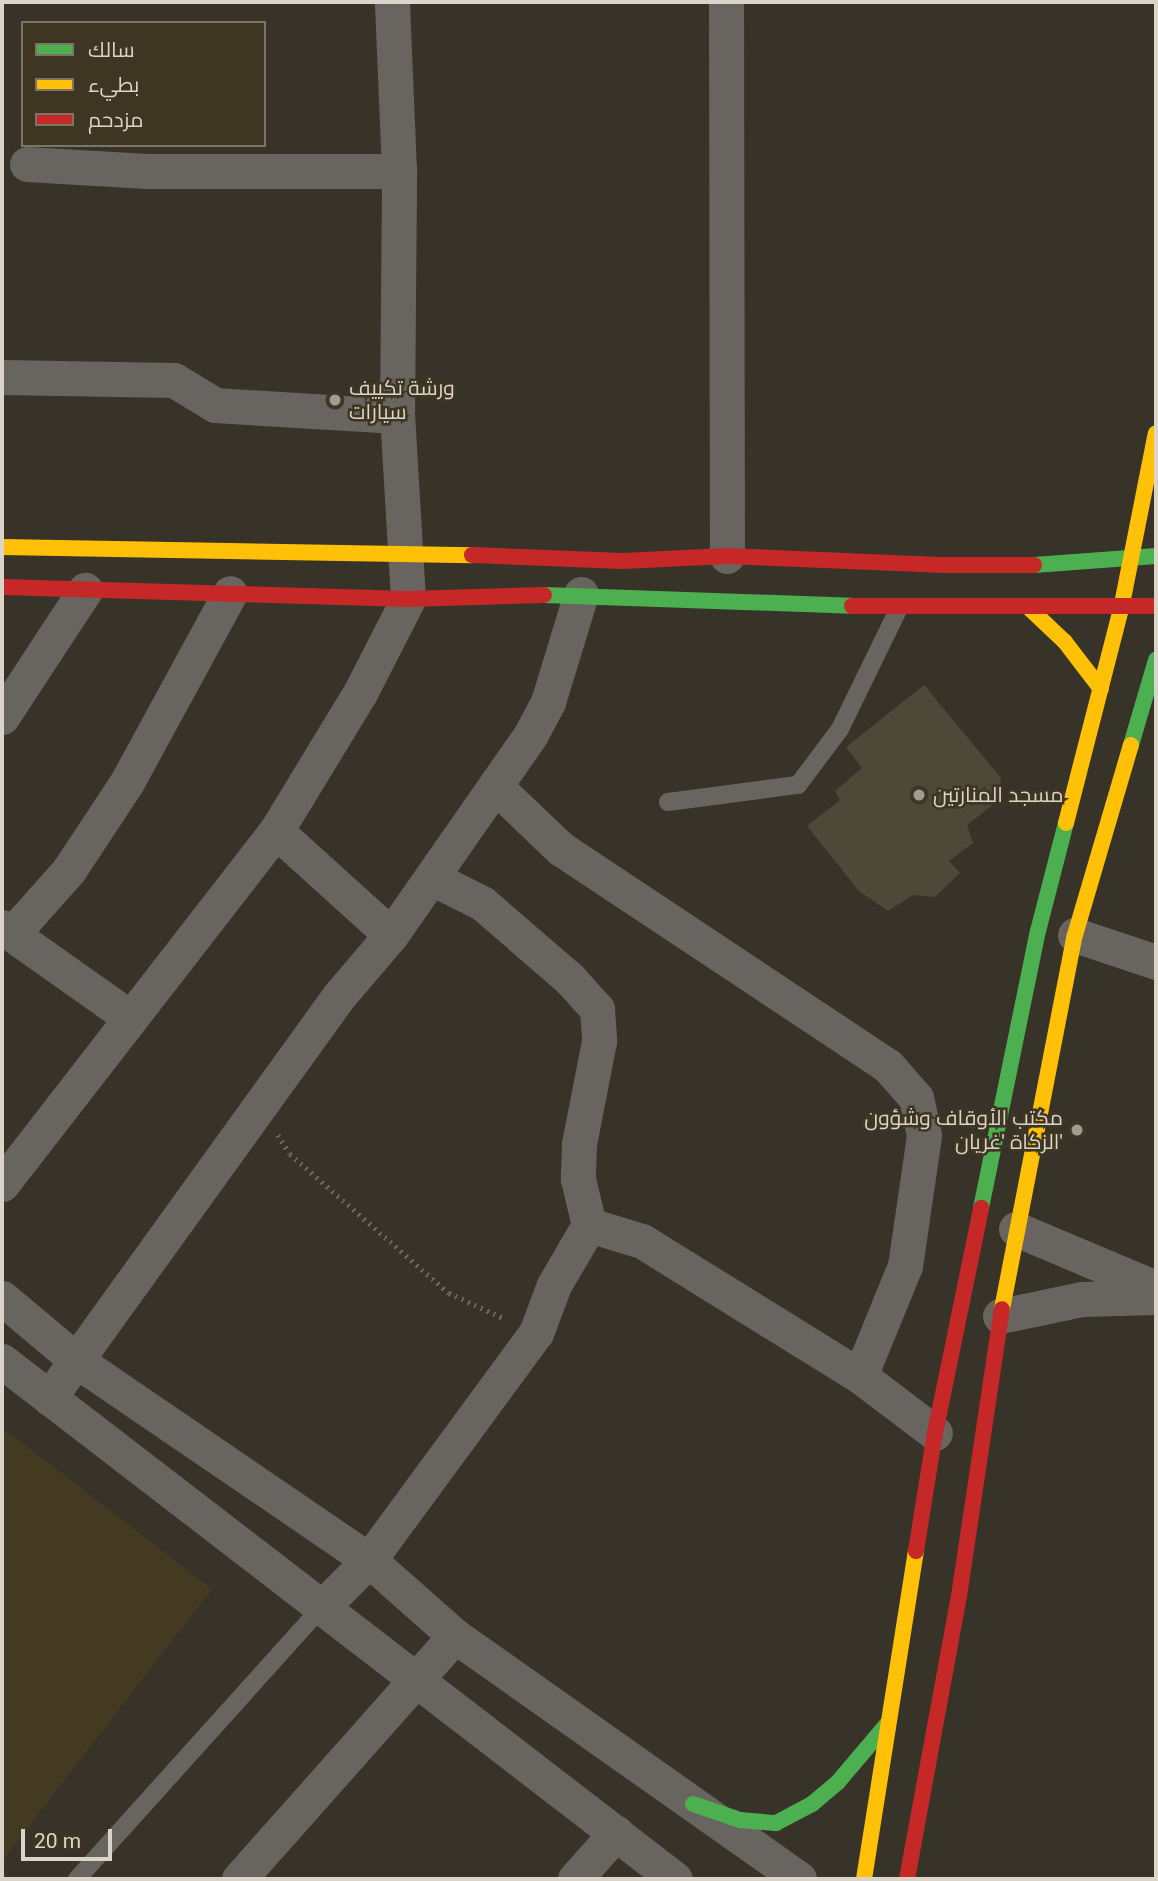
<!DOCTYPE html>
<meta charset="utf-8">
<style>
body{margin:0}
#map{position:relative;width:1158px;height:1881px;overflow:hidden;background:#383328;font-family:Roboto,Cairo,sans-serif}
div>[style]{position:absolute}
.built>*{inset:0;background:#443921}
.building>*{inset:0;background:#4c4939}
.path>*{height:4.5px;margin-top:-2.25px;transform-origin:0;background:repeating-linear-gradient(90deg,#6c6964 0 2px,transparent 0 7px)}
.lane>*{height:18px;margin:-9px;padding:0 9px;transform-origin:9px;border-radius:9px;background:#686561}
.street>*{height:35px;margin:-17.5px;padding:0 17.5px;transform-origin:17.5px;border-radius:17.5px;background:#686561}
.fast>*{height:16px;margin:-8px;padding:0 8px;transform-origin:8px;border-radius:8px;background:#4caf50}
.slow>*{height:16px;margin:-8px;padding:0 8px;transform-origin:8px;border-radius:8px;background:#ffc107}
.jam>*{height:16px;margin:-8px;padding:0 8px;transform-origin:8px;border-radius:8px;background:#c62828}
.dots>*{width:19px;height:19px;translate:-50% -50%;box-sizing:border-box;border:4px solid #3e3522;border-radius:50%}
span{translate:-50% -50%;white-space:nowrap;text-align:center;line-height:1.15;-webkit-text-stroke:5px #3e3522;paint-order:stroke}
.poi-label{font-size:21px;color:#dad4c9}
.left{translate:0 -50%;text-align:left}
.right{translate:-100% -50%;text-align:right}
.frame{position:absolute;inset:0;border:4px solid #dad4c9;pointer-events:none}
.legend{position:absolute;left:21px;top:21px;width:245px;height:126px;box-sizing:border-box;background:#3e3522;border:2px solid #7c7565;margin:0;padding:9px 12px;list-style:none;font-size:21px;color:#dad4c9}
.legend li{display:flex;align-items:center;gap:14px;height:35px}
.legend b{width:35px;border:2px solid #7c7565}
.scale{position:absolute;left:21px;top:1829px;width:91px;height:32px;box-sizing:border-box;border:4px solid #dad4c9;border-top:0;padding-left:9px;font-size:21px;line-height:24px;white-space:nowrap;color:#dad4c9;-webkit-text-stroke:5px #3e3522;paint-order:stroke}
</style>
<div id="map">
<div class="built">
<div style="clip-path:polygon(2px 1427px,212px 1589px,2px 1861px)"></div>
</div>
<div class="building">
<div style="clip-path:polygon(924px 685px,1001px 778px,999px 800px,967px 825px,973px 843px,949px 861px,960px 873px,935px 897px,913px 895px,888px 911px,859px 891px,807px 826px,840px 800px,835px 791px,862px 768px,846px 747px)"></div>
</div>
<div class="path">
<div style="left:278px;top:1135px;width:22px;rotate:58deg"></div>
<div style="left:290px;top:1154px;width:211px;rotate:41.2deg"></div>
<div style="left:449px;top:1293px;width:62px;rotate:24.9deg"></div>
</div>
<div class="lane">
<div style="left:668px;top:802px;width:131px;rotate:-7.5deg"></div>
<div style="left:798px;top:785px;width:70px;rotate:-53.1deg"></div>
<div style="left:840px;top:729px;width:135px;rotate:-64deg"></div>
<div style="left:77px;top:1879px;width:366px;rotate:-48deg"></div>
</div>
<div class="street">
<div style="left:726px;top:2px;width:554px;rotate:89.9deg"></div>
<div style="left:27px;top:164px;width:120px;rotate:3.3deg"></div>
<div style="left:147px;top:171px;width:252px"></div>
<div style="left:2px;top:377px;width:172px;rotate:1deg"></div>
<div style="left:174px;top:380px;width:48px;rotate:31.4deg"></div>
<div style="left:215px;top:405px;width:182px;rotate:3.5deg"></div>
<div style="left:2px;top:717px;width:152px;rotate:-56.8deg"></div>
<div style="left:276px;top:831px;width:155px;rotate:42.1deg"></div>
<div style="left:432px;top:878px;width:56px;rotate:26.6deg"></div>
<div style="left:482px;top:903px;width:115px;rotate:40.8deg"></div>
<div style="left:569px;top:978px;width:42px;rotate:47.9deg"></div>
<div style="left:597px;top:1009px;width:32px;rotate:86deg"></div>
<div style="left:599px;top:1041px;width:105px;rotate:101deg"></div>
<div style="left:579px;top:1144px;width:35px;rotate:92deg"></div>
<div style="left:578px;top:1179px;width:47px;rotate:76.6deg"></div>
<div style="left:2px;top:927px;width:156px;rotate:35.3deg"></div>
<div style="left:12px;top:934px;width:86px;rotate:-48.3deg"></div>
<div style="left:69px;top:870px;width:105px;rotate:-56.6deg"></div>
<div style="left:127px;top:782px;width:215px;rotate:-61.4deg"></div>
<div style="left:1075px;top:935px;width:85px;rotate:18.4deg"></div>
<div style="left:2px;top:1184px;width:447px;rotate:-52.2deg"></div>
<div style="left:276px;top:831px;width:162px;rotate:-58.7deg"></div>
<div style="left:360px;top:693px;width:106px;rotate:-62.9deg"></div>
<div style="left:408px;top:599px;width:183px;rotate:-93.4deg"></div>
<div style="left:397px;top:416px;width:245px;rotate:-89.5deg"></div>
<div style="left:399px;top:171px;width:169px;rotate:-92.4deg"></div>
<div style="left:1016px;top:1229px;width:152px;rotate:22.9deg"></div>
<div style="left:2px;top:1298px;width:98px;rotate:40deg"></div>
<div style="left:77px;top:1361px;width:353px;rotate:34.3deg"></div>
<div style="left:369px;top:1560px;width:115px;rotate:41.5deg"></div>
<div style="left:455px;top:1636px;width:421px;rotate:35.2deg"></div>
<div style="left:1000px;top:1316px;width:84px;rotate:-11.7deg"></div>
<div style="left:1082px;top:1299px;width:74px;rotate:-1.5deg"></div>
<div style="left:2px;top:1361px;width:849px;rotate:37.59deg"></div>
<div style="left:860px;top:1376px;width:94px;rotate:37.2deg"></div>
<div style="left:49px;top:1398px;width:496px;rotate:-54.2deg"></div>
<div style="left:339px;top:996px;width:80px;rotate:-49.6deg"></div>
<div style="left:391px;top:935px;width:245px;rotate:-55.1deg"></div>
<div style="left:531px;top:734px;width:36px;rotate:-62deg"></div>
<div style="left:548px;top:702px;width:113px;rotate:-73deg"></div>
<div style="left:322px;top:1607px;width:66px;rotate:-45deg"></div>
<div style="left:369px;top:1560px;width:282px;rotate:-53.7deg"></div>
<div style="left:536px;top:1333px;width:51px;rotate:-69.4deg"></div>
<div style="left:554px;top:1285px;width:69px;rotate:-59.7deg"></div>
<div style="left:589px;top:1225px;width:55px;rotate:16.8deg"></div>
<div style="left:642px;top:1241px;width:256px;rotate:31.8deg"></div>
<div style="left:860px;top:1376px;width:119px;rotate:-67.8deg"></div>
<div style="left:905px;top:1266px;width:132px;rotate:-81.7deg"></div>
<div style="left:924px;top:1135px;width:38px;rotate:-102deg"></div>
<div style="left:916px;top:1098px;width:43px;rotate:-131.2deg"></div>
<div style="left:888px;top:1066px;width:392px;rotate:-146.4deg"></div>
<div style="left:561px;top:849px;width:91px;rotate:-136.3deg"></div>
<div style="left:239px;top:1879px;width:325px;rotate:-48.4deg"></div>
<div style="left:575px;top:1879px;width:62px;rotate:-48.3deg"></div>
</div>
<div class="fast">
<div style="left:1034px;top:565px;width:122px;rotate:-4.2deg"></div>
<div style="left:544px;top:595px;width:308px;rotate:2deg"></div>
<div style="left:1131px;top:745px;width:89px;rotate:-73.6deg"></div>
<div style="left:981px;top:1208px;width:283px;rotate:-78.4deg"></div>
<div style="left:1038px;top:931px;width:112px;rotate:-75.5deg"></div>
<div style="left:693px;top:1804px;width:50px;rotate:18.8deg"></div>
<div style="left:740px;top:1820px;width:36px;rotate:5deg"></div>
<div style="left:776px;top:1823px;width:41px;rotate:-27.8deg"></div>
<div style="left:812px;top:1804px;width:34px;rotate:-40deg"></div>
<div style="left:838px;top:1782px;width:77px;rotate:-49.7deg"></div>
</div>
<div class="slow">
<div style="left:2px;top:547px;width:470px;rotate:1deg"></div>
<div style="left:1028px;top:607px;width:51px;rotate:43.4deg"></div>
<div style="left:1065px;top:642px;width:59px;rotate:52.5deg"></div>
<div style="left:1066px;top:823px;width:221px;rotate:-75.6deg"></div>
<div style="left:1121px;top:609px;width:179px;rotate:-78.8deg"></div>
<div style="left:1002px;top:1309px;width:381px;rotate:-79deg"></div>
<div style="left:1075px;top:935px;width:198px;rotate:-73.6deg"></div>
<div style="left:864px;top:1879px;width:332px;rotate:-81deg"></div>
</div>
<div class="jam">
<div style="left:472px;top:555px;width:151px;rotate:2.3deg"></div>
<div style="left:623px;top:561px;width:104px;rotate:-2.8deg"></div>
<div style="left:727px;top:556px;width:218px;rotate:2.4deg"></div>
<div style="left:945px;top:565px;width:89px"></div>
<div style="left:2px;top:587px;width:406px;rotate:1.7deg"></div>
<div style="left:408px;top:599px;width:136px;rotate:-1.7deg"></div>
<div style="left:852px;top:606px;width:304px"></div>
<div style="left:916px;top:1551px;width:120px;rotate:-80.9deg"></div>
<div style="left:935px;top:1433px;width:230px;rotate:-78.4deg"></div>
<div style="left:907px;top:1879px;width:288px;rotate:-79.6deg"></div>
<div style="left:959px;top:1596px;width:290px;rotate:-81.5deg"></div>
</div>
<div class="dots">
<div style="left:335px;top:400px;background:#a19c91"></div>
<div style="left:919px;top:795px;background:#a19c91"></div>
<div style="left:1077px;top:1130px;background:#a19c91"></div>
</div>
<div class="poi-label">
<span class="left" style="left:349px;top:400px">ورشة تكييف<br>سيارات</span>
<span class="left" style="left:933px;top:795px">مسجد المنارتين</span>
<span class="right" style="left:1063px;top:1130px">مكتب الأوقاف وشؤون<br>الزكاة 'غريان'</span>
</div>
<div class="frame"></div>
<ul class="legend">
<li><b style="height:9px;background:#4caf50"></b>سالك</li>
<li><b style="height:9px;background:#ffc107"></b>بطيء</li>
<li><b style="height:9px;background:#c62828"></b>مزدحم</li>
</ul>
<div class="scale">20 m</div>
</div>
